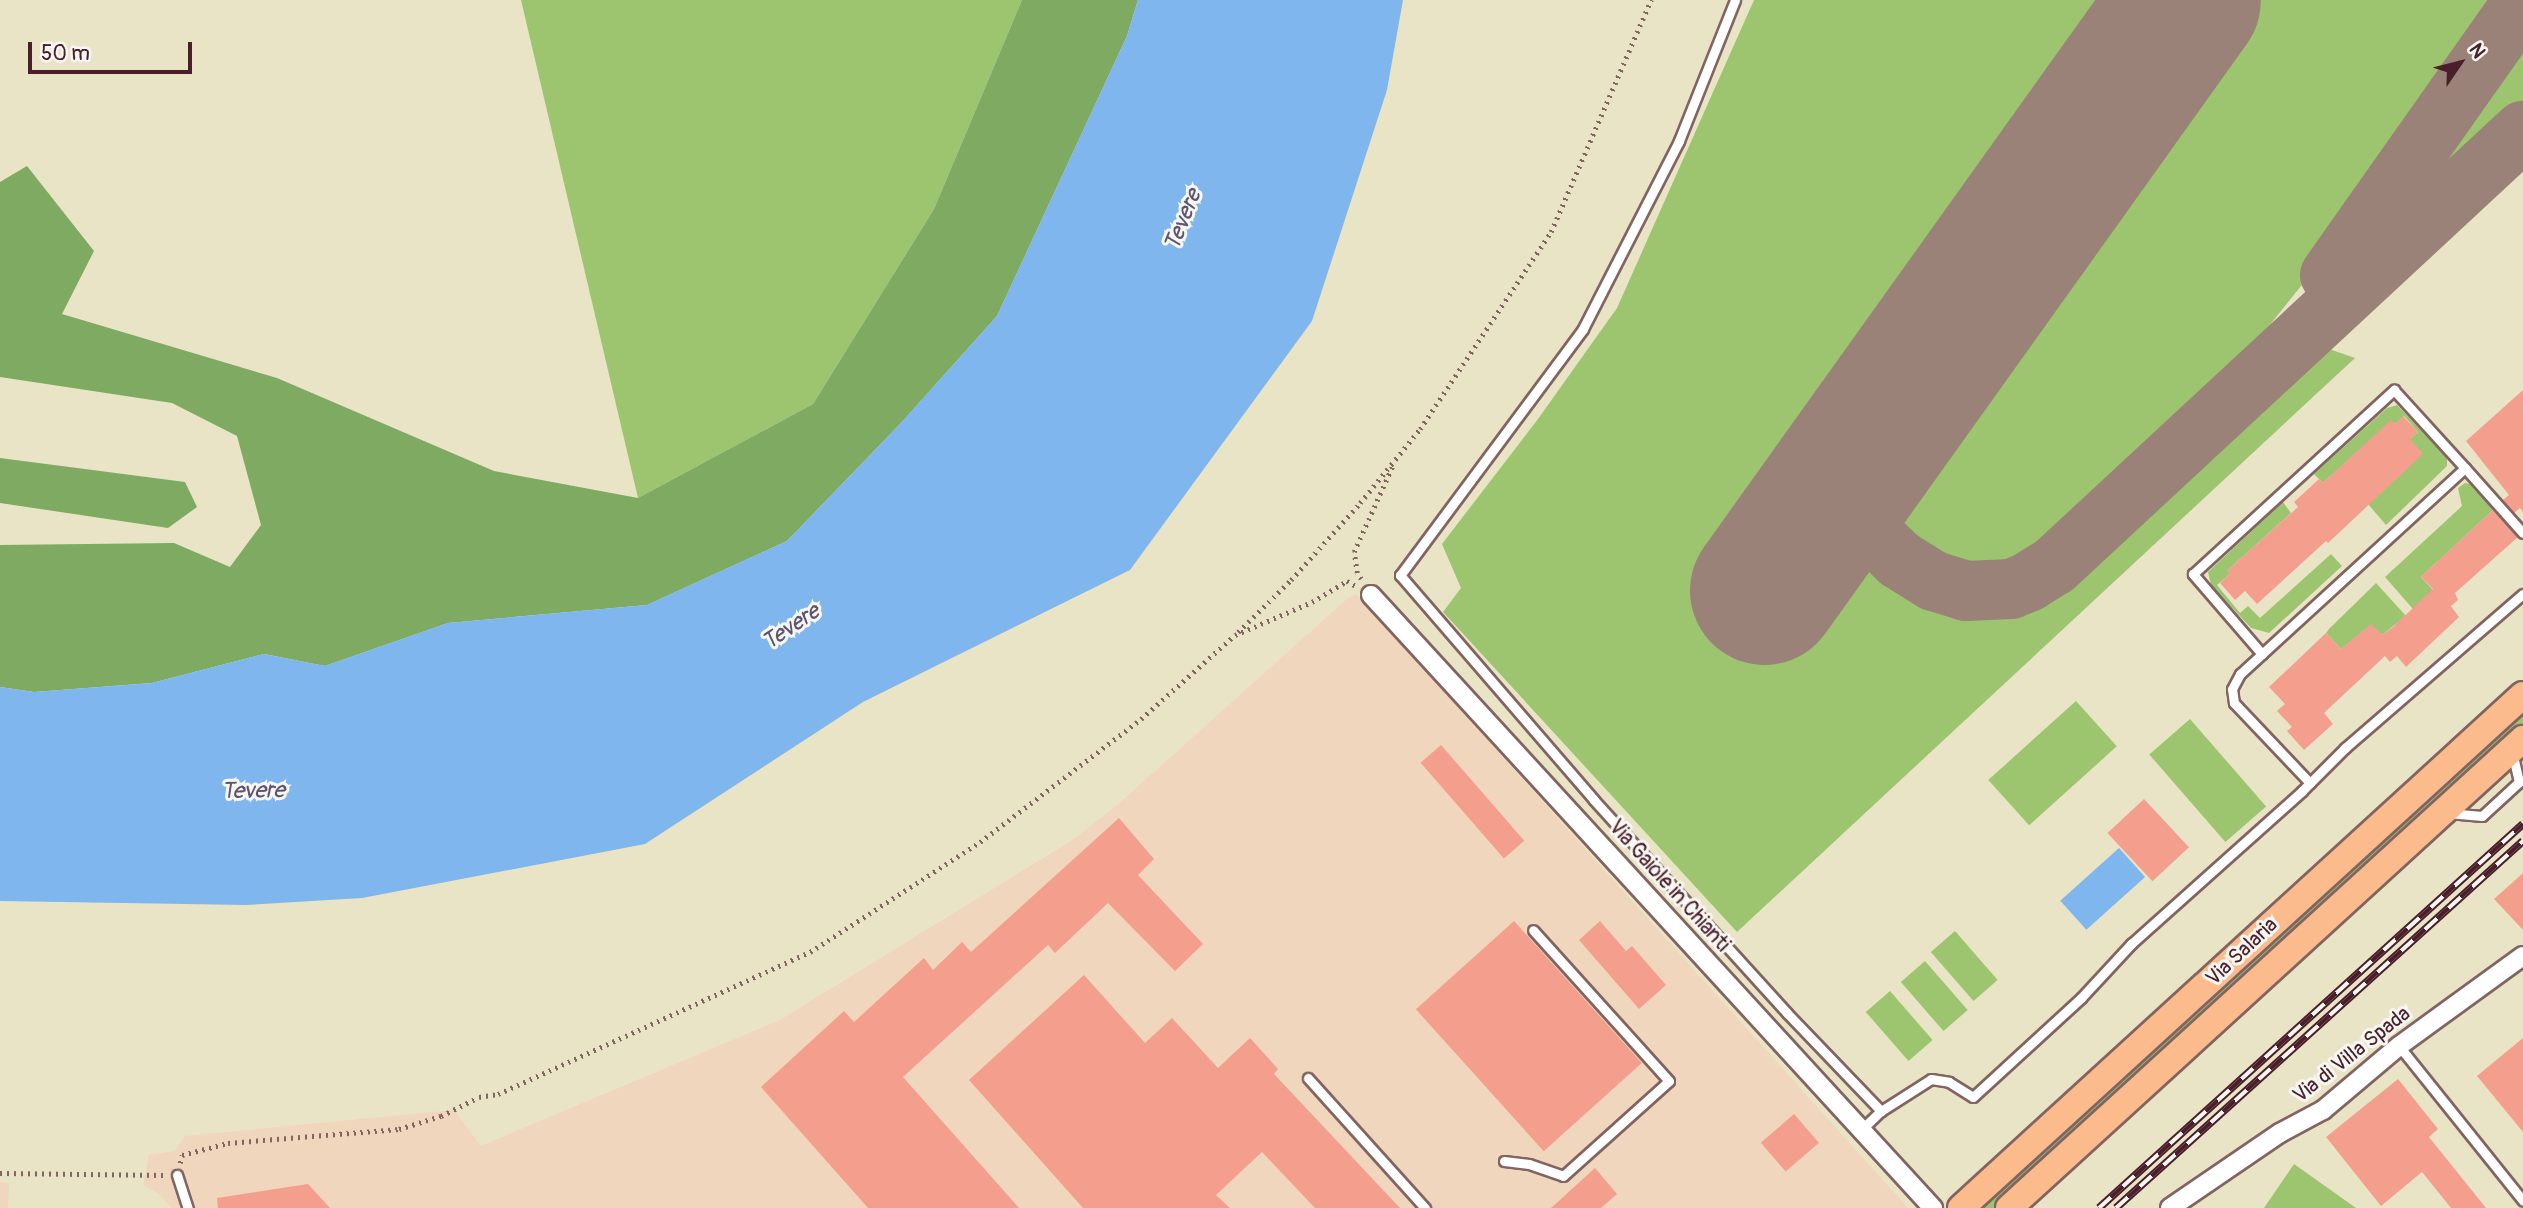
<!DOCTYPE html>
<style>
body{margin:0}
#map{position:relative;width:2523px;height:1208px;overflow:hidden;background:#eae4c6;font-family:Pangolin,sans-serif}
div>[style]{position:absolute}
.built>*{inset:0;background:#efd6bc}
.green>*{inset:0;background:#9dc570;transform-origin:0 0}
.forest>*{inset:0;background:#7eaa62}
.water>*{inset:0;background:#7fb6ee;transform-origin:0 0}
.taxiway>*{height:60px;margin:-30px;padding:0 30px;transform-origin:30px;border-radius:30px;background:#9a8278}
.runway>*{height:149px;margin:-74.5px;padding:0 74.5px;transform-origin:74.5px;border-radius:74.5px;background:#9a8278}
.building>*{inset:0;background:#f49f8e;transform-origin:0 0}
.path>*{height:4.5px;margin-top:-2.25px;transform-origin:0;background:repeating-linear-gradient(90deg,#826461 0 2px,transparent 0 7px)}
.roads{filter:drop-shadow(2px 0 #826461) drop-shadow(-2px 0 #826461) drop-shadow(0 2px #826461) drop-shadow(0 -2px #826461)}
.lane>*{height:9px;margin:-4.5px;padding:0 4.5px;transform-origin:4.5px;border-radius:4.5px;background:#fff}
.street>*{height:18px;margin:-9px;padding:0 9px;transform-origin:9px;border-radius:9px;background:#fff}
.primary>*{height:26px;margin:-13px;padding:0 13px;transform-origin:13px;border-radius:13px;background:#fbbb8c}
.rail>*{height:8px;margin-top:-4px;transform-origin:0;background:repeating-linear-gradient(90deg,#f6f6f2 0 16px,#4a1f2b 0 32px);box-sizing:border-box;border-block:2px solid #4a1f2b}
span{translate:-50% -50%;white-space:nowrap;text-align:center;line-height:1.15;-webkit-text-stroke:6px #f6f6f2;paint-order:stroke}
.street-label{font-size:21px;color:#4a1f2b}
.water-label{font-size:23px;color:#5d546f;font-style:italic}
.north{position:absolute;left:2425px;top:28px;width:70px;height:70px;-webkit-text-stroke:5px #f6f6f2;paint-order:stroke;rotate:55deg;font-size:19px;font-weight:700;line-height:28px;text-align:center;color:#4a1f2b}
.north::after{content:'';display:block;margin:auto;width:24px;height:32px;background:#4a1f2b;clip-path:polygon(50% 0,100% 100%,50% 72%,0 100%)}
.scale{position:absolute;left:28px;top:42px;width:164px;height:32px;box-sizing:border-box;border:4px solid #4a1f2b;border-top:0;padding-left:9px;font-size:21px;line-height:24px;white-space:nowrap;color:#4a1f2b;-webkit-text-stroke:5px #f6f6f2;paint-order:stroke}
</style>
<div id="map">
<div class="built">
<div style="clip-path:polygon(1356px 594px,1908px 1208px,172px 1208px,159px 1194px,143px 1185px,149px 1155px,175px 1151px,185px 1136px,454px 1110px,481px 1146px,780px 1020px,1071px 841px,1115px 807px,1347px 599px)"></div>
<div style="clip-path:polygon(0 1182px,9px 1183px,8px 1208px,0 1208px)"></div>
</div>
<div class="green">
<div style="clip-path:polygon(521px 0,1022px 0,934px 209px,813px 404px,638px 498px)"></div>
<div style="clip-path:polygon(1754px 0,2113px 0,1708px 576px,1796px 642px,1846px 568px,1863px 562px,1927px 599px,1959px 611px,1991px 613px,2015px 609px,2052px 594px,2308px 354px,2329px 349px,2355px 358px,1737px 932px,1443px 612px,1461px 588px,1442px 544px,1538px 419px,1617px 308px)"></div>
<div style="clip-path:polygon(2243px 0,2501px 0,2313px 271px,2240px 362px,2052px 540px,2025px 560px,1996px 569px,1974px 569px,1922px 546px,1902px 524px,1896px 511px,1896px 494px)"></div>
<div style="clip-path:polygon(2523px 41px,2523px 102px,2433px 185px,2428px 179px)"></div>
<div style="clip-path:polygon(2397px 405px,2447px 458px,2447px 466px,2386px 525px,2368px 504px,2410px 439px,2418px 432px,2404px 416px,2395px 424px,2391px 421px,2323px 483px,2314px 474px,2387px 408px)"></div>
<div style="clip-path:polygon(2465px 483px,2470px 484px,2493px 510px,2421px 577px,2433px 590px,2413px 609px,2385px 577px,2462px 506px,2458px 488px)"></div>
<div style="clip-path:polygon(2283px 502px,2291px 513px,2228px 570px,2230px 574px,2217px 585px,2240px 613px,2248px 606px,2260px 618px,2331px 554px,2342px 566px,2269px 633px,2251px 628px,2211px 585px,2208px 572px)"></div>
<div style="clip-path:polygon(2376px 583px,2406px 616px,2382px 635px,2371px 625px,2341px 649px,2326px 633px,2329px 629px)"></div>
<div style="left:2076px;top:701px;width:61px;height:118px;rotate:48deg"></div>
<div style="clip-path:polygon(2523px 709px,2523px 726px,2147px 1071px,1995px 1208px,1975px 1208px)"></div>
<div style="left:2190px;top:719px;width:116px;height:54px;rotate:49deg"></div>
<div style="left:1955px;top:931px;width:65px;height:32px;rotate:49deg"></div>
<div style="left:1925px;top:961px;width:65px;height:32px;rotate:49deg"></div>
<div style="left:1890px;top:991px;width:65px;height:32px;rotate:49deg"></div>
<div style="clip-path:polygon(2294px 1164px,2356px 1208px,2264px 1208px)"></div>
</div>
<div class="forest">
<div style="clip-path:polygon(1022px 0,1138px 0,1127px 36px,997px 316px,901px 423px,787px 541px,647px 605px,448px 623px,325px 666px,264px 654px,152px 683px,34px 692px,0 687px,0 545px,174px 543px,230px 567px,261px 525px,237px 436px,172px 403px,0 377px,0 182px,27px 166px,94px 251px,62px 314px,277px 378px,494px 471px,638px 498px,813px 404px,934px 209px)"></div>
<div style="clip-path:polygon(0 458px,185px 482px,197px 507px,168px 528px,0 503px)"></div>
</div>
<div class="water">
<div style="clip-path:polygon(1138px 0,1403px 0,1387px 90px,1312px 321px,1130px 570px,863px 702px,645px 844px,362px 898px,246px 905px,0 901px,0 687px,34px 692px,152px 683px,264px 654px,325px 666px,448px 623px,647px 605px,787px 541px,901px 423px,997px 316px,1127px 36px)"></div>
<div style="left:2119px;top:848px;width:39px;height:79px;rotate:48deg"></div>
</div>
<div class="taxiway">
<div style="left:2330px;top:275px;width:335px;rotate:-54.8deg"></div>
<div style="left:1860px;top:457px;width:38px;rotate:102deg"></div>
<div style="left:1852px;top:494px;width:21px;rotate:73deg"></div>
<div style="left:1858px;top:514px;width:32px;rotate:51deg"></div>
<div style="left:1878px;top:539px;width:30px;rotate:44deg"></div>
<div style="left:1900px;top:560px;width:40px;rotate:32deg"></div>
<div style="left:1934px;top:581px;width:34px;rotate:17deg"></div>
<div style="left:1966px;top:591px;width:45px;rotate:-2.5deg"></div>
<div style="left:2011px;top:589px;width:18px;rotate:-22deg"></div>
<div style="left:2028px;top:582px;width:31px;rotate:-32deg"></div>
<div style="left:2054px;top:566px;width:640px;rotate:-42.85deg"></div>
</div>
<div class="runway">
<div style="left:1764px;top:590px;width:725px;rotate:-54.43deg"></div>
</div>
<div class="building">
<div style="clip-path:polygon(2523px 390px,2523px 512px,2520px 508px,2514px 513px,2503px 500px,2509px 495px,2466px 441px)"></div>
<div style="clip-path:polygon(2403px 416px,2418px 432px,2410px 439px,2423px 454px,2328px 543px,2326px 541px,2257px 604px,2245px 591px,2235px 600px,2220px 583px,2230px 574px,2227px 571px,2298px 507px,2294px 502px,2319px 479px,2323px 483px,2391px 420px,2395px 424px)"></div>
<div style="clip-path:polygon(2493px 510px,2518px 537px,2455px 593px,2458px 600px,2451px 606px,2459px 617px,2406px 667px,2397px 656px,2390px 662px,2385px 656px,2324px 713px,2333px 724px,2304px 750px,2287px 731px,2292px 727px,2277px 711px,2285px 704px,2269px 687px,2326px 633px,2341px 649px,2371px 624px,2382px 635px,2393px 627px,2433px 589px,2421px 577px)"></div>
<div style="left:1441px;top:745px;width:127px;height:27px;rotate:49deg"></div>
<div style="left:2144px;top:799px;width:66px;height:50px;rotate:47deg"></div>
<div style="clip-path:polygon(1119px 818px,1154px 859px,1138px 875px,1203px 944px,1175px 971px,1108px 903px,1055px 953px,1048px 945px,903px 1077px,1019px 1208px,868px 1208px,761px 1087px,844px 1011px,854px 1022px,924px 958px,933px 970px,962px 942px,971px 952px)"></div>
<div style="clip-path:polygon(2523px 873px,2523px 930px,2494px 899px)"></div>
<div style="left:1514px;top:921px;width:191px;height:132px;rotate:48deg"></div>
<div style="clip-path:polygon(1600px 921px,1626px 951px,1632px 946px,1666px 985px,1639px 1009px,1579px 940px)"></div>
<div style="clip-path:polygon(1084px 975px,1145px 1043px,1172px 1018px,1218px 1068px,1250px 1038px,1278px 1069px,1274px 1074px,1400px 1208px,1315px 1208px,1262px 1152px,1216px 1195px,1230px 1208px,1083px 1208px,969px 1080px)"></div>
<div style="clip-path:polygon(2523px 1038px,2523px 1132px,2477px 1076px)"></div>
<div style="clip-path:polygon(2398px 1079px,2438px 1129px,2429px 1137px,2486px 1208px,2451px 1208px,2422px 1172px,2381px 1206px,2326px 1137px)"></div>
<div style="left:1794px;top:1114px;width:38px;height:44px;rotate:49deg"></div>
<div style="clip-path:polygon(1595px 1168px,1617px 1194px,1601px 1208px,1551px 1208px)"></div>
<div style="clip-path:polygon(308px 1184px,330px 1208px,218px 1208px,217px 1198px)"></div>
</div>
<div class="path">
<div style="left:1361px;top:579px;width:7px;rotate:-124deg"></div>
<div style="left:1357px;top:573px;width:21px;rotate:-98deg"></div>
<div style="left:1354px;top:552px;width:95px;rotate:-65.9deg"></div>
<div style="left:1238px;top:632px;width:74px;rotate:-44.5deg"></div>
<div style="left:1291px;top:580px;width:103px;rotate:-48.1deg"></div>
<div style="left:1360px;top:503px;width:95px;rotate:-51deg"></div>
<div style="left:1420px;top:429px;width:237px;rotate:-56.4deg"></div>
<div style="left:1551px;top:232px;width:253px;rotate:-66.7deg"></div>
<div style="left:180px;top:1163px;width:8px;rotate:-76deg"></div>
<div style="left:182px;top:1155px;width:48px;rotate:-14.6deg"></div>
<div style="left:228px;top:1143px;width:172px;rotate:-4.7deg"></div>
<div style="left:399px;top:1129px;width:44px;rotate:-17.2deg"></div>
<div style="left:441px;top:1116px;width:42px;rotate:-26.6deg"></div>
<div style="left:479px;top:1097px;width:19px;rotate:-9deg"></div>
<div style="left:498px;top:1094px;width:343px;rotate:-24.5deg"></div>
<div style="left:810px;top:952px;width:202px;rotate:-32.9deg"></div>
<div style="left:980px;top:842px;width:203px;rotate:-37.4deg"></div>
<div style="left:1141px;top:719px;width:126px;rotate:-41.8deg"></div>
<div style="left:1235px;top:635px;width:84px;rotate:-23.2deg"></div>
<div style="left:1312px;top:602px;width:41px;rotate:-31deg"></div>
<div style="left:1347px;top:581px;width:10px;rotate:29deg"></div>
<div style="left:0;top:1173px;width:164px;rotate:0.7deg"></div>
</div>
<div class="roads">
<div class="lane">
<div style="left:1735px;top:0;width:152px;rotate:111.7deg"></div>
<div style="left:1679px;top:141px;width:211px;rotate:117.1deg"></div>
<div style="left:1583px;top:329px;width:307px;rotate:126.6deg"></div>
<div style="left:1400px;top:575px;width:297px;rotate:49.2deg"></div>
<div style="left:1594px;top:800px;width:287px;rotate:47.8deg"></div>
<div style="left:1787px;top:1013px;width:136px;rotate:46.2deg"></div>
<div style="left:2262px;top:654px;width:106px;rotate:-130.8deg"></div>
<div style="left:2193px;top:574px;width:273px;rotate:-42.5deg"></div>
<div style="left:2394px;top:390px;width:105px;rotate:47.7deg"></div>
<div style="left:2310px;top:783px;width:110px;rotate:-133.5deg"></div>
<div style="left:2234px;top:703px;width:14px;rotate:-98deg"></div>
<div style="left:2232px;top:689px;width:17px;rotate:-62deg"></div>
<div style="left:2240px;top:674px;width:305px;rotate:-42.5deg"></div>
<div style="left:2465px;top:468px;width:87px;rotate:48.3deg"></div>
<div style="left:2448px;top:813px;width:34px;rotate:5deg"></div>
<div style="left:2482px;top:816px;width:50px;rotate:-42.6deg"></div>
<div style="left:2519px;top:782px;width:28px;rotate:-103deg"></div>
<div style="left:2399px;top:1046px;width:198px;rotate:51.3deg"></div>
<div style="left:1308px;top:1078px;width:175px;rotate:48deg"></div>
<div style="left:1861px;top:1130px;width:28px;rotate:-44deg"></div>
<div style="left:1881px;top:1111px;width:59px;rotate:-32.6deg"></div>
<div style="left:1931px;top:1079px;width:18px;rotate:9deg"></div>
<div style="left:1949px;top:1082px;width:28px;rotate:32deg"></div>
<div style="left:1973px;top:1097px;width:147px;rotate:-42.5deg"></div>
<div style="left:2081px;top:998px;width:74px;rotate:-47.2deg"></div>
<div style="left:2131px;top:944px;width:229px;rotate:-41.8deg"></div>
<div style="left:2302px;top:791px;width:61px;rotate:-45deg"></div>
<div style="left:2345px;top:748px;width:235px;rotate:-40.9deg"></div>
<div style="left:1504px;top:1161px;width:25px;rotate:7deg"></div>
<div style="left:1529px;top:1164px;width:36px;rotate:19deg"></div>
<div style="left:1563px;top:1176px;width:142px;rotate:-41.9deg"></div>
<div style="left:1669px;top:1081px;width:203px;rotate:-132deg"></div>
<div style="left:177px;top:1175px;width:35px;rotate:72deg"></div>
</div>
<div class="street">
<div style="left:1371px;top:595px;width:832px;rotate:47.49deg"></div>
<div style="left:2170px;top:1208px;width:133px;rotate:-34.3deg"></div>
<div style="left:2280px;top:1133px;width:49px;rotate:-28.1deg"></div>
<div style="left:2323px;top:1110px;width:99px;rotate:-40.1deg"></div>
<div style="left:2399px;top:1046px;width:153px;rotate:-36deg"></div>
</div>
<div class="primary">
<div style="left:1961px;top:1208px;width:761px;rotate:-42.39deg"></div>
<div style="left:2009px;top:1208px;width:696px;rotate:-42.38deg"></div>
</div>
</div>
<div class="rail">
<div style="left:2099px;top:1208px;width:572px;rotate:-42.17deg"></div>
<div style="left:2116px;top:1208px;width:548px;rotate:-42.04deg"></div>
</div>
<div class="street-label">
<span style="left:1669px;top:886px;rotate:48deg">Via Gaiole in Chianti</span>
<span style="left:2242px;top:952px;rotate:-43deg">Via Salaria</span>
<span style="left:2352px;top:1055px;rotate:-38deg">Via di Villa Spada</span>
</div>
<div class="water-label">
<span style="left:1183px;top:220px;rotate:-68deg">Tevere</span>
<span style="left:791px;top:627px;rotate:-34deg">Tevere</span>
<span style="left:253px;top:791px;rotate:-1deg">Tevere</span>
</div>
<div class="north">N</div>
<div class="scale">50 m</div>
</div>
